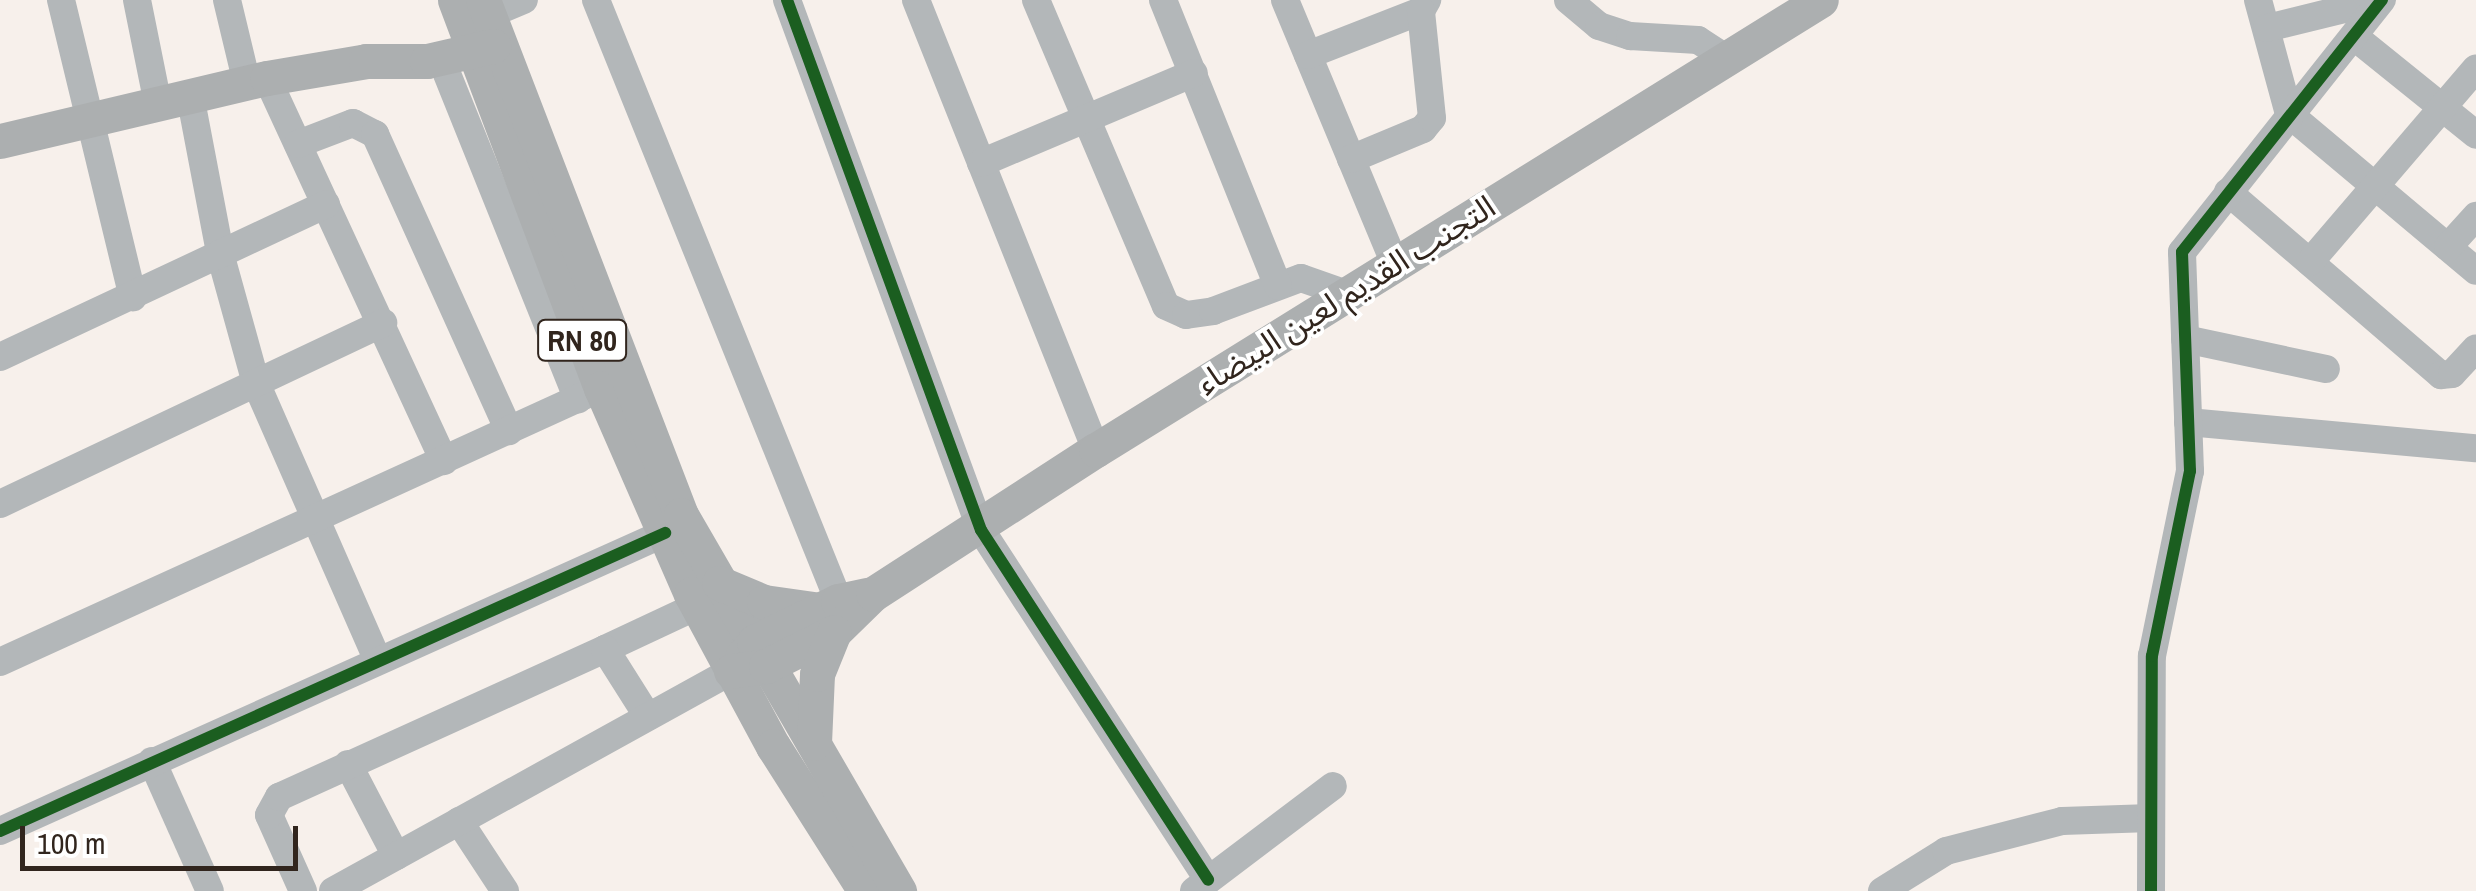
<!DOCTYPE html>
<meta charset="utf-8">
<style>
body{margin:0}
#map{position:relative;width:2476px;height:891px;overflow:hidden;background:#f7f0eb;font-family:"Archivo Narrow","Noto Sans Arabic",sans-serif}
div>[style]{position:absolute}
.minor>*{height:28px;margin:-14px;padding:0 14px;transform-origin:14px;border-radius:14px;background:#b3b7b9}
.major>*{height:35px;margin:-17.5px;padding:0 17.5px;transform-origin:17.5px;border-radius:17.5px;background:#acafb0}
.cycleway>*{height:12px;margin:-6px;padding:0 6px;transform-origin:6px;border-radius:6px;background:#1b5e20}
span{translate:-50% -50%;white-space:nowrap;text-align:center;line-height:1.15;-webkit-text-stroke:8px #fff;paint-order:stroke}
.shield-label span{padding:2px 8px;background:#fff;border:2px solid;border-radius:8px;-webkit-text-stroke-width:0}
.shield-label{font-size:30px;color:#31251d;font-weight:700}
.street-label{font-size:32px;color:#31251d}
.scale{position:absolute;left:20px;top:826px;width:278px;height:45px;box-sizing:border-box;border:5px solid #31251d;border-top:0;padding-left:12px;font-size:30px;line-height:35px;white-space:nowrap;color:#31251d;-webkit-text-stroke:8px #fff;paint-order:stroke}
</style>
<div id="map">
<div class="minor">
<div style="left:61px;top:0;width:306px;rotate:76.4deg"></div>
<div style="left:137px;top:0;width:106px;rotate:78.6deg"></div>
<div style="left:227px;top:0;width:85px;rotate:76.5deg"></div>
<div style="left:596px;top:0;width:668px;rotate:68.01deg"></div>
<div style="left:787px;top:0;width:564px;rotate:69.9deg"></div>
<div style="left:981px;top:530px;width:417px;rotate:57deg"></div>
<div style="left:916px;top:0;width:485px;rotate:68.2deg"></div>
<div style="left:1036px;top:0;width:332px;rotate:67deg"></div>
<div style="left:1166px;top:306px;width:22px;rotate:24deg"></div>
<div style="left:1186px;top:315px;width:27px;rotate:-8deg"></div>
<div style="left:1213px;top:311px;width:94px;rotate:-20.6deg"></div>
<div style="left:1301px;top:278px;width:49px;rotate:19.2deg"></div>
<div style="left:1163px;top:0;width:308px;rotate:68.1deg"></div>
<div style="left:1285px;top:0;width:286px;rotate:67.4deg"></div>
<div style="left:1568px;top:0;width:40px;rotate:40deg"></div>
<div style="left:1599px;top:26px;width:33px;rotate:18deg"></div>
<div style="left:1630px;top:36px;width:68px;rotate:3.4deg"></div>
<div style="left:1698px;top:40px;width:37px;rotate:33deg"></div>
<div style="left:2258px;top:0;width:118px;rotate:74.8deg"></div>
<div style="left:2289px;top:114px;width:244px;rotate:40deg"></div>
<div style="left:488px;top:15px;width:39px;rotate:-23deg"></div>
<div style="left:2267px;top:28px;width:117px;rotate:-13.8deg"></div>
<div style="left:2356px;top:38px;width:154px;rotate:38.9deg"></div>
<div style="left:1308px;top:55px;width:121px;rotate:-21.3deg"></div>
<div style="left:1421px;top:11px;width:13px;rotate:-61deg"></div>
<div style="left:441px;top:59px;width:367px;rotate:68.1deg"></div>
<div style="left:267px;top:78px;width:422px;rotate:65.2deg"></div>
<div style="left:190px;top:95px;width:165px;rotate:79.2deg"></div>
<div style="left:221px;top:257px;width:131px;rotate:74.5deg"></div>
<div style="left:256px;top:383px;width:301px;rotate:66.3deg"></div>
<div style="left:298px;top:144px;width:59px;rotate:-20.9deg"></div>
<div style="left:353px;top:123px;width:25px;rotate:27deg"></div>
<div style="left:375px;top:134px;width:326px;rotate:65.7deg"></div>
<div style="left:1351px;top:159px;width:78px;rotate:-22.6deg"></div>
<div style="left:1423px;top:129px;width:14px;rotate:-51deg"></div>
<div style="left:1432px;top:118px;width:108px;rotate:-95.9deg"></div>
<div style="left:981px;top:163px;width:231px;rotate:-22.9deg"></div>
<div style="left:2228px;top:192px;width:281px;rotate:40.7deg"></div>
<div style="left:2441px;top:375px;width:11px;rotate:-5deg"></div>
<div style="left:2452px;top:374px;width:35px;rotate:-47deg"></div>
<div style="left:2448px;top:247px;width:42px;rotate:-47.9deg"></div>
<div style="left:2310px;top:262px;width:255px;rotate:-49.4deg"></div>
<div style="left:2185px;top:339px;width:144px;rotate:12deg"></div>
<div style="left:0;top:357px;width:360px;rotate:-25.1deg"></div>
<div style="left:2188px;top:422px;width:289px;rotate:5.2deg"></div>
<div style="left:0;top:504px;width:424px;rotate:-25.3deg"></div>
<div style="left:605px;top:649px;width:102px;rotate:-25.1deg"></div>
<div style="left:0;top:662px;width:661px;rotate:-24.51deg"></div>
<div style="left:152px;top:761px;width:142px;rotate:66deg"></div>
<div style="left:348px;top:764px;width:104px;rotate:62.4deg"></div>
<div style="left:459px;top:821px;width:84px;rotate:56.7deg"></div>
<div style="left:0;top:831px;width:729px;rotate:-24.14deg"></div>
<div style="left:303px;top:891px;width:83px;rotate:-114.1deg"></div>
<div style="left:269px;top:815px;width:21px;rotate:-61deg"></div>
<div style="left:279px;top:797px;width:358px;rotate:-24.4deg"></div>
<div style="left:605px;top:649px;width:80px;rotate:57.7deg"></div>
<div style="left:333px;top:891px;width:455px;rotate:-28.9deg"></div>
<div style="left:1194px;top:891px;width:174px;rotate:-37.1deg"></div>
<div style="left:1882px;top:891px;width:75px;rotate:-32deg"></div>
<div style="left:1946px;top:851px;width:120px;rotate:-14.5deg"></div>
<div style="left:2062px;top:821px;width:89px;rotate:-1.9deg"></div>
<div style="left:2151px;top:891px;width:235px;rotate:-89.8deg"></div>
<div style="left:2152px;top:656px;width:189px;rotate:-78.4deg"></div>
<div style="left:2190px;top:471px;width:219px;rotate:-92.1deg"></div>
<div style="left:2182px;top:252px;width:322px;rotate:-51.6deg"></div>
</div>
<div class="major">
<div style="left:455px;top:0;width:415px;rotate:69.4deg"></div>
<div style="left:601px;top:388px;width:225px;rotate:66.4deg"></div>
<div style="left:691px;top:594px;width:173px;rotate:61.7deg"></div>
<div style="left:773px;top:746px;width:172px;rotate:57.6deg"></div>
<div style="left:483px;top:0;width:552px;rotate:68.97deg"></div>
<div style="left:681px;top:515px;width:435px;rotate:59.9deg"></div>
<div style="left:0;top:141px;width:274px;rotate:-13.3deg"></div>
<div style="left:267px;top:78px;width:100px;rotate:-9.7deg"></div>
<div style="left:366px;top:61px;width:61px"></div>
<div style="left:427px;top:61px;width:68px;rotate:-12.8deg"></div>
<div style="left:719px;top:583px;width:49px;rotate:22.9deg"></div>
<div style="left:764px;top:602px;width:57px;rotate:8.1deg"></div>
<div style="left:742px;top:657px;width:19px;rotate:-51deg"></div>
<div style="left:754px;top:642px;width:93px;rotate:-26deg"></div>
<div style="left:838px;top:601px;width:30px;rotate:-12deg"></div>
<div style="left:731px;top:671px;width:35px;rotate:-8deg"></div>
<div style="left:766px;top:666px;width:76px;rotate:-26.6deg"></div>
<div style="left:834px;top:632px;width:54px;rotate:-44.3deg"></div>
<div style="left:873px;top:594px;width:265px;rotate:-32.9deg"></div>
<div style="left:1096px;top:450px;width:853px;rotate:-31.83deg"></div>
<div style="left:814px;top:743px;width:69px;rotate:-87.5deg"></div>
<div style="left:817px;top:674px;width:45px;rotate:-68deg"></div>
</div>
<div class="cycleway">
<div style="left:787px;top:0;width:564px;rotate:69.9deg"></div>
<div style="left:981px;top:530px;width:417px;rotate:57deg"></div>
<div style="left:0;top:831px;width:729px;rotate:-24.14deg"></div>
<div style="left:2151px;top:891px;width:235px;rotate:-89.8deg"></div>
<div style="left:2152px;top:656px;width:189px;rotate:-78.4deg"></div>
<div style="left:2190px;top:471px;width:219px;rotate:-92.1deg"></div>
<div style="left:2182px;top:252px;width:322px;rotate:-51.6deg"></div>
</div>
<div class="shield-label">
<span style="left:582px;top:340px">RN 80</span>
</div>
<div class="street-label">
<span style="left:1346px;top:295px;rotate:-32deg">التجنب القديم لعين البيضاء</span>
</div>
<div class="scale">100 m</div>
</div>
